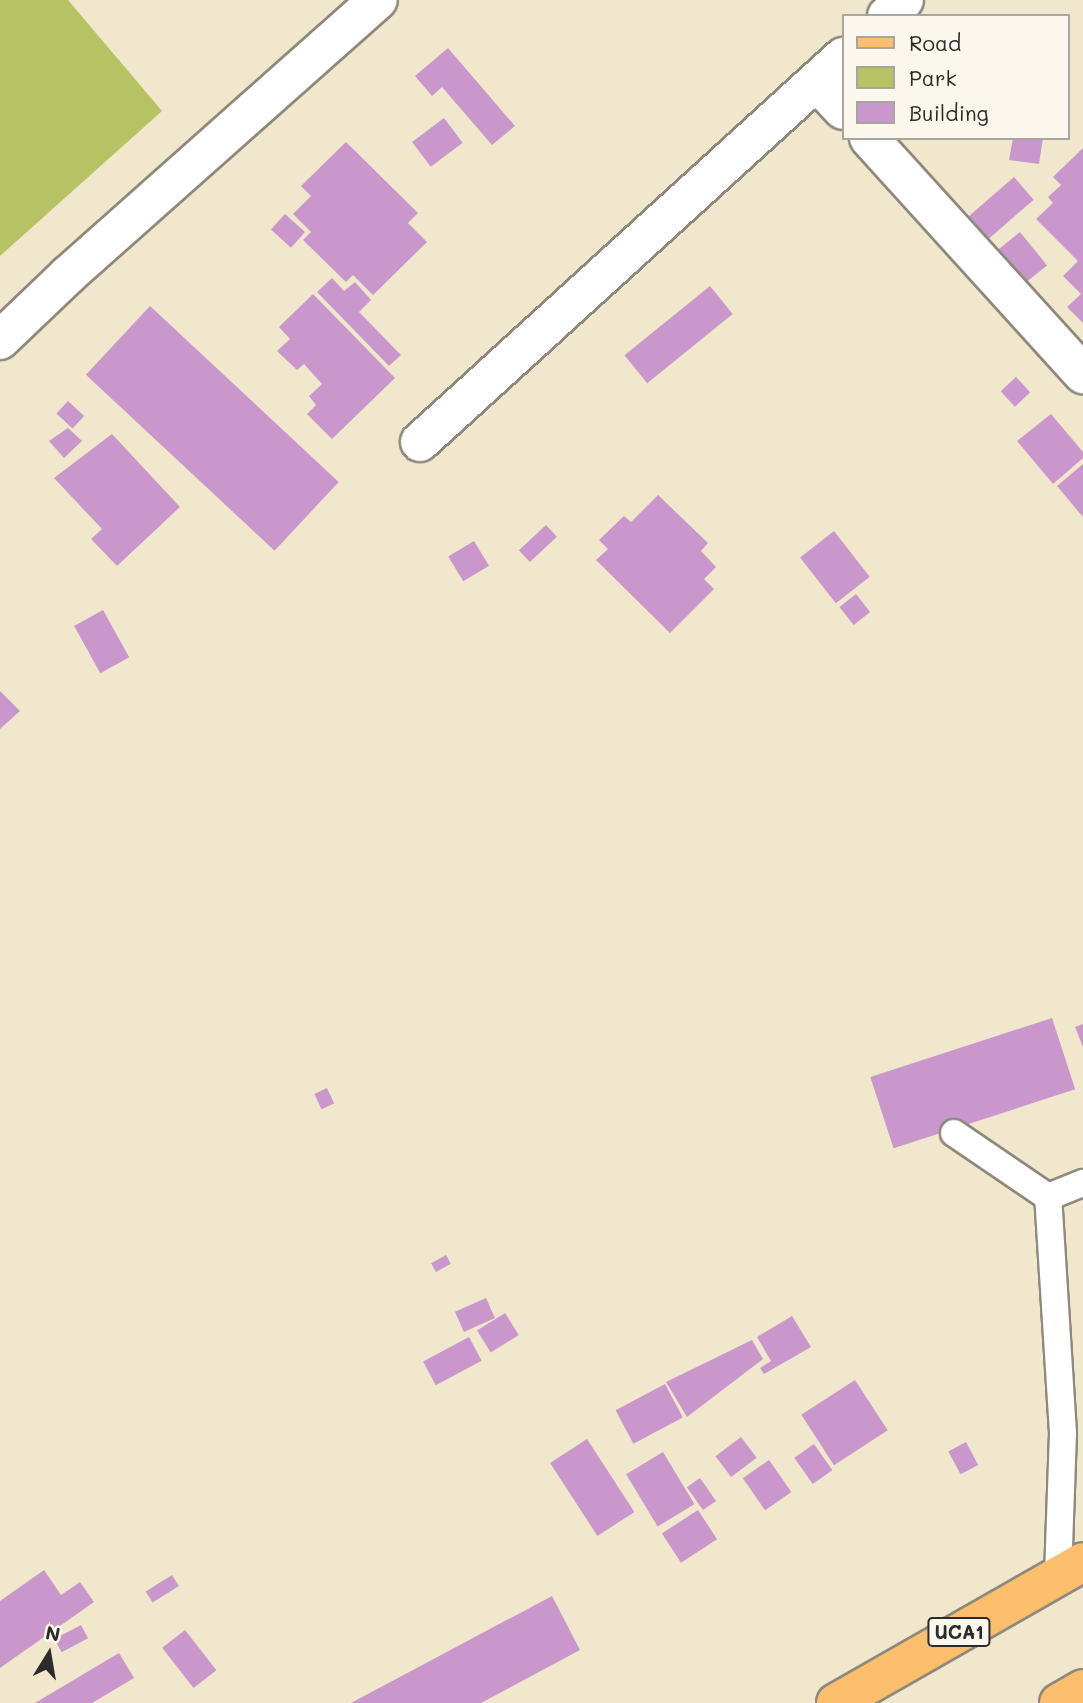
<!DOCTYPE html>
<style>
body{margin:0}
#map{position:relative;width:1083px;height:1703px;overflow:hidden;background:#f1e7cc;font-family:Mali,sans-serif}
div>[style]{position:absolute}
.green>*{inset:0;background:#b6c264}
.building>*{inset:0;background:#c997cc;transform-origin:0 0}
.roads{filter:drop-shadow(2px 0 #8e897c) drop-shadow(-2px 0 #8e897c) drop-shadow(0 2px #8e897c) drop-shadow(0 -2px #8e897c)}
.service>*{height:26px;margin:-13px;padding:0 13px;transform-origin:13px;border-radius:13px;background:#fff}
.minor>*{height:38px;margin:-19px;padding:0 19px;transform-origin:19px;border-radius:19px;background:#fff}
.primary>*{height:38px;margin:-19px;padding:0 19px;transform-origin:19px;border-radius:19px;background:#fabe6d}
span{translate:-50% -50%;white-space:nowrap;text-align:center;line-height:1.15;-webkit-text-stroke:6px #fbf7ec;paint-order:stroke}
.shield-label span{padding:2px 5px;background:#fbf7ec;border:2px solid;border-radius:5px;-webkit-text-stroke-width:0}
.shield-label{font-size:19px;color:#2b2b2b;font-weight:700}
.legend{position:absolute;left:842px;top:14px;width:228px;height:126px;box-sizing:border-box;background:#fbf7ec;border:2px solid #a8a59f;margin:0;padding:9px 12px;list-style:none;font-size:21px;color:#2b2b2b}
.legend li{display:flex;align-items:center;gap:14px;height:35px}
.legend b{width:35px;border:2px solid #a8a59f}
.north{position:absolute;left:14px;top:1619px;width:70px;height:70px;-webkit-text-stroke:5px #fbf7ec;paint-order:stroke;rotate:11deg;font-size:19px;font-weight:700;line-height:28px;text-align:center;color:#2b2b2b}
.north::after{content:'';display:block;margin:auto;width:24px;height:32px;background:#2b2b2b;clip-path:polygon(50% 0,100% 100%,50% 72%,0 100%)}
</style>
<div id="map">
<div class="green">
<div style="clip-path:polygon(0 0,68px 0,162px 111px,0 256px)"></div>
</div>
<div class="building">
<div style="clip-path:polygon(448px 48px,515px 126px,492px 145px,442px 87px,432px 96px,415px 76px)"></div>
<div style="left:444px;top:118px;width:31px;height:40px;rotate:53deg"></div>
<div style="clip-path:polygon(1013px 138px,1043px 138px,1039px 164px,1009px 160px)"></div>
<div style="clip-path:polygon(346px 142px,418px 213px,408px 223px,427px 242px,373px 295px,353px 275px,346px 282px,303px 240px,311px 232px,293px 214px,311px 196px,301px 186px)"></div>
<div style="clip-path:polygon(1083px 148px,1083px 323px,1067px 307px,1081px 294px,1063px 276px,1078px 261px,1036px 219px,1053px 203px,1048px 197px,1061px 185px,1053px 177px)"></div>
<div style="left:1014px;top:177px;width:30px;height:61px;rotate:49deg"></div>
<div style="left:285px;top:214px;width:27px;height:21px;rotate:42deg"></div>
<div style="left:1020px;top:232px;width:43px;height:30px;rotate:51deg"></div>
<div style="clip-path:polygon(332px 278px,344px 291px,355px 282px,371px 300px,359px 312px,401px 355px,389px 366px,317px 292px)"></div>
<div style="left:710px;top:286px;width:36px;height:110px;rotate:51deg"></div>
<div style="clip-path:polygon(313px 294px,395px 378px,332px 439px,307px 414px,316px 405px,309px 396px,322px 384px,304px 364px,297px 370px,277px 351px,290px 339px,279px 327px)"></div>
<div style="left:150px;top:306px;width:258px;height:94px;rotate:43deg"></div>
<div style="left:1016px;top:377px;width:21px;height:21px;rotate:47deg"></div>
<div style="left:68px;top:401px;width:22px;height:17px;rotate:43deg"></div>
<div style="clip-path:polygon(1051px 414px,1083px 452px,1083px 458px,1053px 484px,1017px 441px)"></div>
<div style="clip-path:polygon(68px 428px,82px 441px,64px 458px,49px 441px)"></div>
<div style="clip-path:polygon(112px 434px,180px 507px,117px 566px,91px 539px,102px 529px,54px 478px)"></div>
<div style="clip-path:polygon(1083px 464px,1083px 517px,1057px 486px)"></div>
<div style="clip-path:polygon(658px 495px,708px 543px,701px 551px,716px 567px,704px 579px,714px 589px,670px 633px,596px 560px,608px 549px,599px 540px,624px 516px,631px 522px)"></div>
<div style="left:546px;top:525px;width:16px;height:37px;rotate:47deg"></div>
<div style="left:834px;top:531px;width:58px;height:43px;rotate:52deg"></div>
<div style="left:474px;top:541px;width:29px;height:30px;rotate:59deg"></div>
<div style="left:856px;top:594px;width:23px;height:21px;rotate:52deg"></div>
<div style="left:103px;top:610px;width:54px;height:33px;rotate:61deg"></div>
<div style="clip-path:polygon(0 691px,20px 711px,0 729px)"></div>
<div style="left:1052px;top:1018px;width:75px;height:191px;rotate:72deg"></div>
<div style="clip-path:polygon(1083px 1024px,1083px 1047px,1075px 1027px)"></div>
<div style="left:327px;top:1088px;width:17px;height:14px;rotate:65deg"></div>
<div style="left:446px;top:1255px;width:10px;height:17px;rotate:61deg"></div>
<div style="left:486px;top:1298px;width:22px;height:34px;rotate:66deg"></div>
<div style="left:505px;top:1313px;width:26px;height:33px;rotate:58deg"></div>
<div style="clip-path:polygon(792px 1316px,811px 1347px,764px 1374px,760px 1368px,771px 1361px,757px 1337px)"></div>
<div style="left:469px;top:1337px;width:27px;height:52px;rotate:62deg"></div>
<div style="clip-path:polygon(752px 1340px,763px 1359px,687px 1417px,666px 1382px)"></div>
<div style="left:855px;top:1380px;width:60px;height:64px;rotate:57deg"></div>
<div style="left:665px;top:1384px;width:38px;height:56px;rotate:62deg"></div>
<div style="left:741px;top:1437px;width:26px;height:32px;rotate:53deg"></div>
<div style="left:587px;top:1439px;width:87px;height:44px;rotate:57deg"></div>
<div style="left:966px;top:1442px;width:26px;height:20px;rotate:62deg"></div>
<div style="left:814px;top:1444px;width:32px;height:24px;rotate:55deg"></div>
<div style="left:663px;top:1452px;width:61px;height:43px;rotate:59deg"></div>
<div style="left:769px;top:1460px;width:39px;height:32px;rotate:55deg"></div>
<div style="left:700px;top:1478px;width:28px;height:16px;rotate:55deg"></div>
<div style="left:698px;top:1510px;width:35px;height:43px;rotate:57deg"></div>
<div style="clip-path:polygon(44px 1570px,61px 1595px,80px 1582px,94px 1602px,0 1668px,0 1601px)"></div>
<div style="left:172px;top:1575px;width:13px;height:31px;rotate:58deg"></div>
<div style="clip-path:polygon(552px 1596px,580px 1650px,481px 1703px,351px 1703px)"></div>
<div style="left:81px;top:1625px;width:15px;height:30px;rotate:62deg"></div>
<div style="left:185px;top:1630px;width:51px;height:29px;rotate:52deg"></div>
<div style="clip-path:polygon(119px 1653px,134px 1678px,92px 1703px,35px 1703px)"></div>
</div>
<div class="roads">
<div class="service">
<div style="left:954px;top:1133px;width:114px;rotate:34.2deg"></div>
<div style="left:1058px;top:1576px;width:143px;rotate:-88deg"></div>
<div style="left:1063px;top:1433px;width:236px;rotate:-93.6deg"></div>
<div style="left:1048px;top:1197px;width:38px;rotate:-22deg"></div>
</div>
<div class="minor">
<div style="left:887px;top:16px;width:23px;rotate:-43deg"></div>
<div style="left:817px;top:82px;width:38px;rotate:47deg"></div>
<div style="left:869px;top:138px;width:319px;rotate:47.8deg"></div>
<div style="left:0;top:340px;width:94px;rotate:-43.7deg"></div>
<div style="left:68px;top:275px;width:414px;rotate:-41.6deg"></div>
<div style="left:420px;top:442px;width:572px;rotate:-42.31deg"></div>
</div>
<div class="primary">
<div style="left:836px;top:1703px;width:284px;rotate:-29.7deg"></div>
<div style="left:1059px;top:1703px;width:28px;rotate:-30deg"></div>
</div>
</div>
<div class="shield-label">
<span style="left:959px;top:1632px">UCA1</span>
</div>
<ul class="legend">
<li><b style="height:9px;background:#fabe6d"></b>Road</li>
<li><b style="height:19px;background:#b6c264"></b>Park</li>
<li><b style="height:19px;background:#c997cc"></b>Building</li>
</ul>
<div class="north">N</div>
</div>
